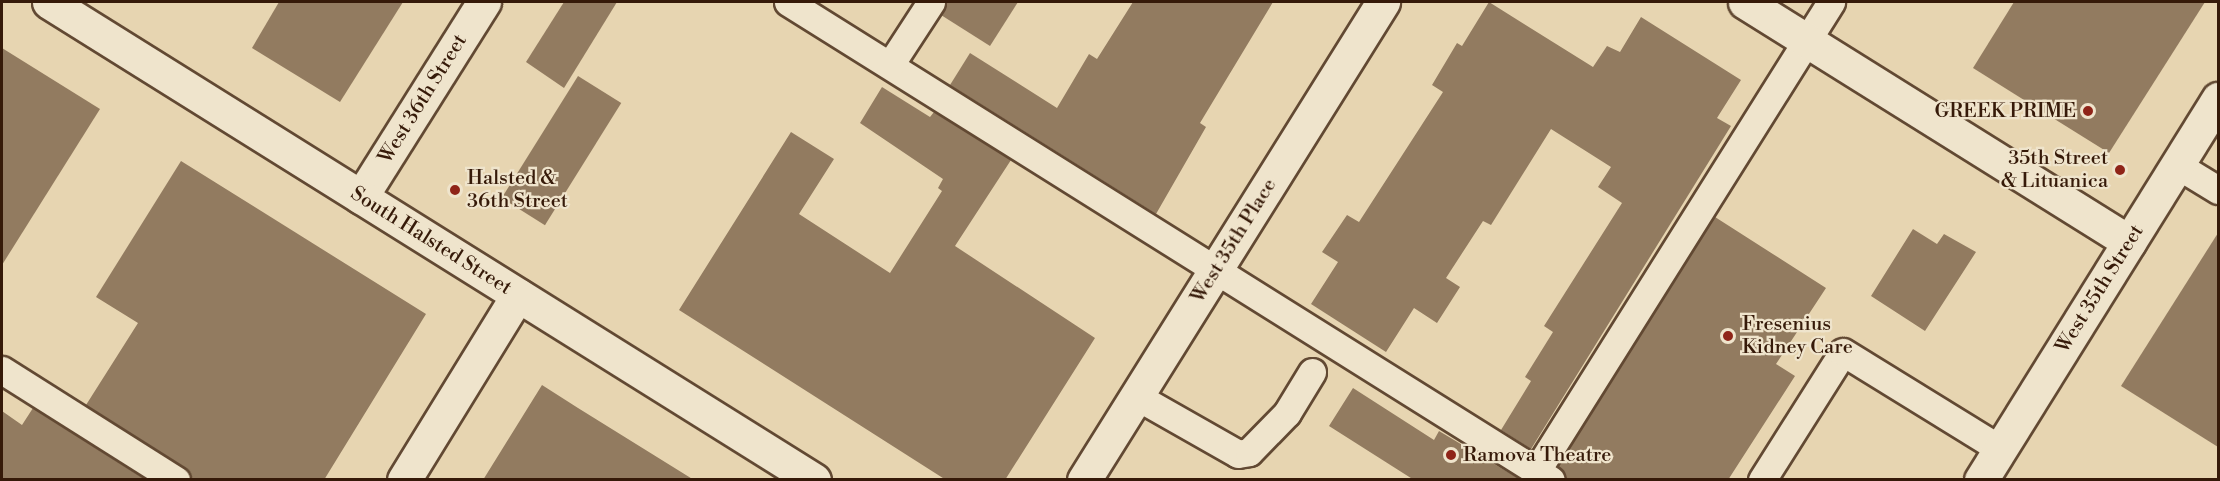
<!DOCTYPE html>
<style>
body{margin:0}
#map{position:relative;width:2220px;height:481px;overflow:hidden;background:#e7d5b1;font-family:"Libre Bodoni",serif}
div>[style]{position:absolute}
.building>*{inset:0;background:#927b60;transform-origin:0 0}
.roads{filter:drop-shadow(2px 0 #624933) drop-shadow(-2px 0 #624933) drop-shadow(0 2px #624933) drop-shadow(0 -2px #624933)}
.lane>*{height:27px;margin:-13.5px;padding:0 13.5px;transform-origin:13.5px;border-radius:13.5px;background:#efe4cc}
.street>*{height:33px;margin:-16.5px;padding:0 16.5px;transform-origin:16.5px;border-radius:16.5px;background:#efe4cc}
.secondary>*{height:33px;margin:-16.5px;padding:0 16.5px;transform-origin:16.5px;border-radius:16.5px;background:#efe4cc}
.dots>*{width:16px;height:16px;translate:-50% -50%;box-sizing:border-box;border:3px solid #efe4cc;border-radius:50%}
span{translate:-50% -50%;white-space:nowrap;text-align:center;line-height:1.15;-webkit-text-stroke:4.5px #efe4cc;paint-order:stroke}
.street-label{font-size:20px;color:#361a09}
.poi-label{font-size:20px;color:#361a09}
.right{translate:-100% -50%;text-align:right}
.left{translate:0 -50%;text-align:left}
.frame{position:absolute;inset:0;border:3px solid #361a09;pointer-events:none}
</style>
<div id="map">
<div class="building">
<div style="clip-path:polygon(279px 2px,403px 2px,340px 102px,252px 48px)"></div>
<div style="clip-path:polygon(564px 2px,617px 2px,564px 88px,526px 62px)"></div>
<div style="clip-path:polygon(947px 2px,1018px 2px,990px 46px,941px 15px)"></div>
<div style="clip-path:polygon(1133px 2px,1273px 2px,1200px 123px,1206px 127px,1156px 214px,950px 85px,970px 53px,1057px 108px,1089px 54px,1097px 59px)"></div>
<div style="clip-path:polygon(1489px 2px,1593px 67px,1607px 46px,1620px 52px,1641px 17px,1741px 80px,1717px 118px,1731px 126px,1531px 449px,1501px 430px,1531px 381px,1525px 377px,1553px 332px,1544px 326px,1622px 203px,1598px 187px,1611px 167px,1551px 129px,1491px 225px,1483px 221px,1446px 278px,1460px 287px,1437px 323px,1414px 308px,1386px 352px,1311px 304px,1338px 262px,1322px 252px,1347px 215px,1359px 222px,1443px 92px,1432px 85px,1457px 43px,1462px 46px)"></div>
<div style="clip-path:polygon(2014px 2px,2205px 2px,2109px 153px,1973px 68px)"></div>
<div style="clip-path:polygon(2px 48px,100px 109px,2px 265px)"></div>
<div style="left:578px;top:76px;width:51px;height:144px;rotate:32deg"></div>
<div style="clip-path:polygon(882px 87px,930px 117px,934px 112px,1011px 160px,955px 246px,1095px 338px,1005px 480px,946px 480px,679px 310px,791px 132px,834px 159px,799px 214px,890px 273px,942px 191px,938px 188px,943px 179px,860px 123px)"></div>
<div style="clip-path:polygon(181px 161px,426px 314px,324px 480px,192px 480px,184px 467px,86px 405px,138px 323px,96px 297px)"></div>
<div style="clip-path:polygon(1715px 217px,1826px 288px,1776px 364px,1795px 376px,1728px 480px,1567px 480px,1558px 466px)"></div>
<div style="clip-path:polygon(1913px 229px,1937px 244px,1944px 234px,1976px 252px,1925px 331px,1871px 296px)"></div>
<div style="clip-path:polygon(2218px 233px,2218px 447px,2121px 386px)"></div>
<div style="clip-path:polygon(542px 385px,578px 408px,694px 480px,483px 480px)"></div>
<div style="clip-path:polygon(1353px 388px,1434px 440px,1439px 431px,1521px 480px,1414px 480px,1329px 426px)"></div>
<div style="clip-path:polygon(33px 408px,146px 480px,2px 480px,2px 411px,22px 425px)"></div>
</div>
<div class="roads">
<div class="lane">
<div style="left:788px;top:2px;width:900px;rotate:32.07deg"></div>
<div style="left:890px;top:65px;width:75px;rotate:-56.9deg"></div>
<div style="left:2177px;top:165px;width:48px;rotate:31.4deg"></div>
<div style="left:2px;top:370px;width:206px;rotate:32.3deg"></div>
<div style="left:1136px;top:396px;width:117px;rotate:29.6deg"></div>
<div style="left:1238px;top:454px;width:11px;rotate:-10deg"></div>
<div style="left:1249px;top:452px;width:54px;rotate:-45.7deg"></div>
<div style="left:1287px;top:413px;width:48px;rotate:-58.6deg"></div>
<div style="left:1537px;top:470px;width:553px;rotate:-57.86deg"></div>
<div style="left:1762px;top:480px;width:151px;rotate:-57.7deg"></div>
<div style="left:1843px;top:352px;width:185px;rotate:31.7deg"></div>
</div>
<div class="street">
<div style="left:1745px;top:2px;width:453px;rotate:32deg"></div>
<div style="left:361px;top:197px;width:231px;rotate:-57.8deg"></div>
<div style="left:404px;top:480px;width:217px;rotate:-58.4deg"></div>
<div style="left:1084px;top:480px;width:564px;rotate:-57.97deg"></div>
</div>
<div class="secondary">
<div style="left:49px;top:2px;width:902px;rotate:32deg"></div>
<div style="left:1981px;top:480px;width:449px;rotate:-58.1deg"></div>
</div>
</div>
<div class="dots">
<div style="left:2088px;top:111px;background:#8f2418"></div>
<div style="left:2120px;top:170px;background:#8f2418"></div>
<div style="left:455px;top:190px;background:#8f2418"></div>
<div style="left:1728px;top:336px;background:#8f2418"></div>
<div style="left:1451px;top:455px;background:#8f2418"></div>
</div>
<div class="street-label">
<span style="left:423px;top:99px;rotate:-58deg">West 36th Street</span>
<span style="left:431px;top:241px;rotate:32deg">South Halsted Street</span>
<span style="left:1234px;top:241px;rotate:-58deg">West 35th Place</span>
<span style="left:2100px;top:289px;rotate:-58deg">West 35th Street</span>
</div>
<div class="poi-label">
<span class="right" style="left:2076px;top:111px">GREEK PRIME</span>
<span class="right" style="left:2108px;top:170px">35th Street<br>&amp; Lituanica</span>
<span class="left" style="left:467px;top:190px">Halsted &amp;<br>36th Street</span>
<span class="left" style="left:1742px;top:336px">Fresenius<br>Kidney Care</span>
<span class="left" style="left:1463px;top:455px">Ramova Theatre</span>
</div>
<div class="frame"></div>
</div>
